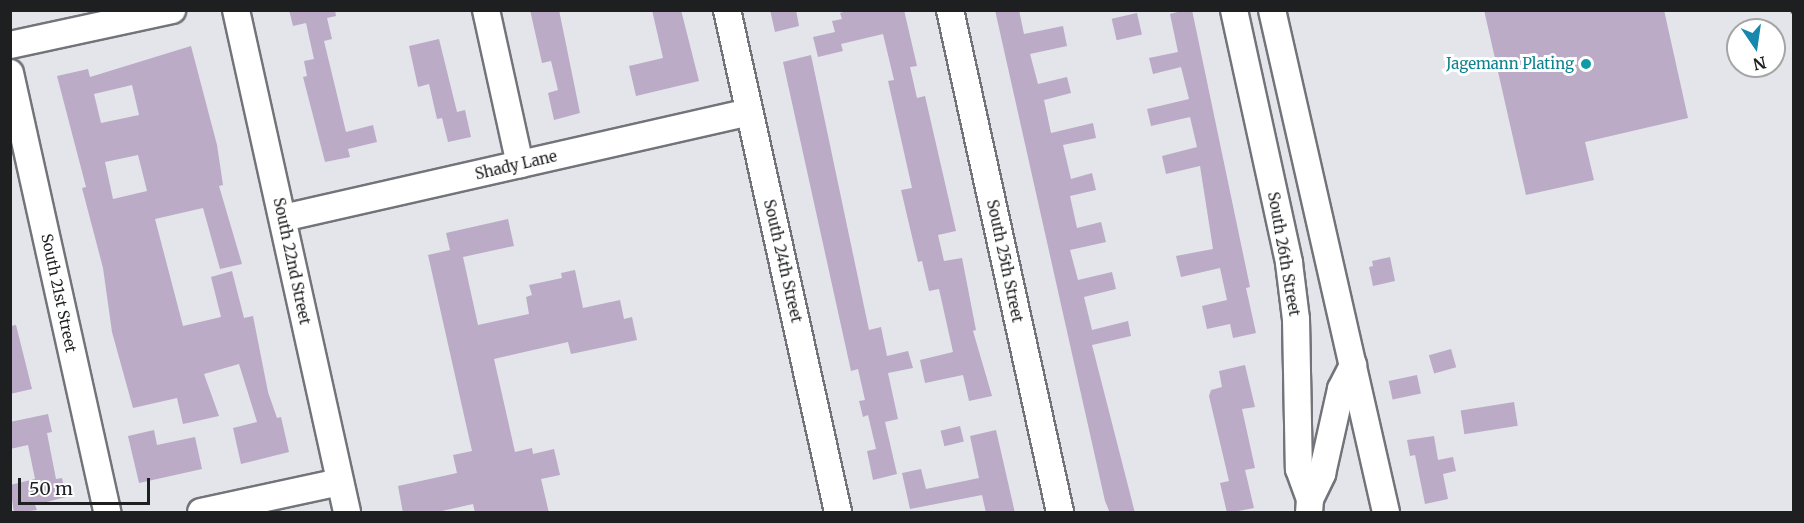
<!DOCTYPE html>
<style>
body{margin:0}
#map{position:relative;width:1804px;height:523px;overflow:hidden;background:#e3e5eb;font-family:Merriweather,serif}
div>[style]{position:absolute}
.building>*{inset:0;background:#bbabc6;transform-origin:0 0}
.roads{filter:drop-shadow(2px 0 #727479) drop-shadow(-2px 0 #727479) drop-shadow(0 2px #727479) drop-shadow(0 -2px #727479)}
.minor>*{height:26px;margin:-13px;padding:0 13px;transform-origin:13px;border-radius:13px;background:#fff}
.rail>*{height:7px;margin-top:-3.5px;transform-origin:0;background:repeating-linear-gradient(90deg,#fff 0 14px,#37383b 0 28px);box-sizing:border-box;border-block:2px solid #37383b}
.dots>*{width:16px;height:16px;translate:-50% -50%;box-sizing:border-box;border:3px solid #fff;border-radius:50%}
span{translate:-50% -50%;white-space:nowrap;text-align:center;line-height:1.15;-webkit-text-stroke:6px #fff;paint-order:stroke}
.culture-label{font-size:15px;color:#0d838f}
.right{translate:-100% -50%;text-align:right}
.street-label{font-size:15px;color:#1e1f21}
.frame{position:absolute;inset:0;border:12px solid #1e1f21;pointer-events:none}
.north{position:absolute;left:1726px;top:18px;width:60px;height:60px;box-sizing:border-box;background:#fff;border:2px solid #a5a5a6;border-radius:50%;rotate:167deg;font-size:16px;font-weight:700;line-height:24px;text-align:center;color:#1e1f21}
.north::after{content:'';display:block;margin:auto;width:21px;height:27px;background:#1687ad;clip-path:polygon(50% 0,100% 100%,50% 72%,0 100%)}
.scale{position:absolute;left:18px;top:478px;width:132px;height:27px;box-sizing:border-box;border:3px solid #1e1f21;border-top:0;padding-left:8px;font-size:18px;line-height:21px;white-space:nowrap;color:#1e1f21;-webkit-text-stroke:4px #fff;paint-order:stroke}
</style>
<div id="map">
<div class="building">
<div style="clip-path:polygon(289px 10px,335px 10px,336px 16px,327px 18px,332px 39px,324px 41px,346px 132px,373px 125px,377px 142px,348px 149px,350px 157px,325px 162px,303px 77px,307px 76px,304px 61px,314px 59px,306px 23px,293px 26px)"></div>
<div style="clip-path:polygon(530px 10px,559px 10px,580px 113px,554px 120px,548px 93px,558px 90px,551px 61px,542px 63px)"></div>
<div style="clip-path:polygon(652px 10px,681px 10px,699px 81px,636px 96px,629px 66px,663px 58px)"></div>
<div style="clip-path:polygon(770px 10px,796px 10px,799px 26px,775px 32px)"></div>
<div style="clip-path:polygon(850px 10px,904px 10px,917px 66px,910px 67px,917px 98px,925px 96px,956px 231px,938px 235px,944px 261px,962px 258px,976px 330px,973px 331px,992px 396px,969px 401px,963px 375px,925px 383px,920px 360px,953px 352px,939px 289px,929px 291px,922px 261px,918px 262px,901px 190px,912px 188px,888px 81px,894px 80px,883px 34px,841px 44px,843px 51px,818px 57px,813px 37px,835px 32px,832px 21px,842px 19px,840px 13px)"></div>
<div style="clip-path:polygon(995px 10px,1019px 10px,1024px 34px,1063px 26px,1067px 46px,1030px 54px,1038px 84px,1067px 77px,1071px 93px,1044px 100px,1051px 133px,1093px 123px,1096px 138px,1063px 145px,1071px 179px,1092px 173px,1096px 190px,1070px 196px,1077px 228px,1101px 222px,1106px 242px,1070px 250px,1078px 280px,1112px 272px,1116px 289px,1084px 297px,1092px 330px,1128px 321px,1131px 336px,1092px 345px,1135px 513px,1110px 513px,1105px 501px)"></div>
<div style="clip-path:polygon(1185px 10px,1192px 10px,1250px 287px,1246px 288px,1256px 333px,1233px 338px,1230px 324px,1207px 329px,1202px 306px,1227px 300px,1220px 268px,1181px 277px,1176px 256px,1213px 249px,1200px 166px,1166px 174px,1162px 156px,1197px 147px,1190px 117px,1151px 126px,1147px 109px,1189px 99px,1181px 67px,1153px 74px,1149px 58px,1178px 52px,1170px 14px)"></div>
<div style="clip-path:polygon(1484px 10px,1664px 10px,1688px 118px,1585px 142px,1594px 180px,1526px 195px)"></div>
<div style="left:1137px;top:13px;width:22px;height:26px;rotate:77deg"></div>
<div style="clip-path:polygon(439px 39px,457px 112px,465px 110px,471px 137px,448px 142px,442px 118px,437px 119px,429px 84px,418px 87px,409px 46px)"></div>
<div style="clip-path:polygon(evenodd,191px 46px,217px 145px,223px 185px,219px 186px,242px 264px,220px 269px,203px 208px,155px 219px,183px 326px,221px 317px,211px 277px,232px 271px,244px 318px,253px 316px,268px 392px,277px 418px,281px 417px,289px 452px,241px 464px,233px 428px,257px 422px,239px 364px,204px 374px,219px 416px,183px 424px,177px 398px,133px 408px,112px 332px,103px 268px,82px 188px,86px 187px,57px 76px,88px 69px,90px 77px,191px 46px,132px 85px,139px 115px,101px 123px,94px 94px,132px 85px,191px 46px,138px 155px,147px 191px,113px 199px,105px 162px,138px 155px)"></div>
<div style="clip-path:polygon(811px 55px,869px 330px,881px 327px,887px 356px,908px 351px,913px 368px,888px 373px,898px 419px,885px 422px,897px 474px,873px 480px,867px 451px,876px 449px,868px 415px,863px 417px,859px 401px,865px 400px,858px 369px,851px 371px,783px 62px)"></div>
<div style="clip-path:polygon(508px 219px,514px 246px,463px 257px,478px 325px,529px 314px,526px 297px,532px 295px,529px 285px,562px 278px,561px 273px,575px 270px,583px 308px,620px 300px,624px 319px,632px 317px,637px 340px,571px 354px,568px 342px,494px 359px,515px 452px,532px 448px,533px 454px,554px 449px,560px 475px,541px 479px,549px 513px,475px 513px,473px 504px,433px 513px,403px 513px,398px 486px,457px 473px,453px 455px,472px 451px,428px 255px,450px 250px,446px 233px)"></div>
<div style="clip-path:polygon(1390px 257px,1395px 281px,1373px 286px,1369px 267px,1373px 266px,1372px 261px)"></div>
<div style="clip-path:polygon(16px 325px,32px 389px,10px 394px,10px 326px)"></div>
<div style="left:1451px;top:349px;width:19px;height:23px;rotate:74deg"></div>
<div style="clip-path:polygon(1245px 365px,1255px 407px,1242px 409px,1255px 468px,1245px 470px,1254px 508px,1227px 513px,1220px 483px,1229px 481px,1209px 396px,1211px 390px,1222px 387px,1219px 371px)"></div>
<div style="left:1417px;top:375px;width:19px;height:29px;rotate:78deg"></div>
<div style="left:1514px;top:402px;width:24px;height:54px;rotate:81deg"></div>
<div style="clip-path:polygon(48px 414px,52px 432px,47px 433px,56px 479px,62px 478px,66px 497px,35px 505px,37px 510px,14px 513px,10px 485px,35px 479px,28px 445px,10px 449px,10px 422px)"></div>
<div style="left:960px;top:426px;width:16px;height:20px;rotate:76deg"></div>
<div style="clip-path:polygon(154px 430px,157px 445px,195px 437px,202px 469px,139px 483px,128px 436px)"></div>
<div style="clip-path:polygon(996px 430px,1015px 513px,986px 513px,982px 495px,910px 509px,902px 473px,921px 469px,926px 489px,979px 478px,970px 436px)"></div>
<div style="clip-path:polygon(1434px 436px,1438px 460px,1453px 457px,1456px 471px,1443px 474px,1448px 499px,1425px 504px,1415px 455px,1410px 456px,1407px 440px)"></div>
</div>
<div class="roads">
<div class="minor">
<div style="left:236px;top:10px;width:514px;rotate:77.53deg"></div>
<div style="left:486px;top:10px;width:158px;rotate:77.6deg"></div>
<div style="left:727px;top:10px;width:514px;rotate:77.53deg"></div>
<div style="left:950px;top:10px;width:514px;rotate:77.64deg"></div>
<div style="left:1234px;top:10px;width:259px;rotate:77.7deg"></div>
<div style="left:1289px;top:263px;width:56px;rotate:82.9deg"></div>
<div style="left:1296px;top:319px;width:150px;rotate:88.9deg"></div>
<div style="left:1299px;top:469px;width:32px;rotate:70deg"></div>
<div style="left:1310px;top:499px;width:13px;rotate:94deg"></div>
<div style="left:1272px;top:10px;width:515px;rotate:77.21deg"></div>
<div style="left:10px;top:45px;width:166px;rotate:-12.2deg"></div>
<div style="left:10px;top:73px;width:450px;rotate:77.5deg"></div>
<div style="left:283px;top:218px;width:478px;rotate:-12.8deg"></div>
<div style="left:1310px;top:499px;width:28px;rotate:-64deg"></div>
<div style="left:1322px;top:474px;width:87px;rotate:-77.4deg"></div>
<div style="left:1341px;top:389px;width:27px;rotate:-63deg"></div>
<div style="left:201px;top:512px;width:142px;rotate:-12.2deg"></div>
</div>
</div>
<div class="rail">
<div style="left:1793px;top:10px;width:1px;rotate:45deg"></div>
</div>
<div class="dots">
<div style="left:1586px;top:64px;background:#0f9aa8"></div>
</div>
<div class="culture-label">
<span class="right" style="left:1574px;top:64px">Jagemann Plating</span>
</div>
<div class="street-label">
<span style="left:516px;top:165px;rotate:-13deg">Shady Lane</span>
<span style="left:1284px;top:254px;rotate:80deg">South 26th Street</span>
<span style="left:292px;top:261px;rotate:78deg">South 22nd Street</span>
<span style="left:783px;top:261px;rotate:77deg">South 24th Street</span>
<span style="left:1005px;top:261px;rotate:78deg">South 25th Street</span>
<span style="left:59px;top:293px;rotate:78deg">South 21st Street</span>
</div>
<div class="frame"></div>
<div class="north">N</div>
<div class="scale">50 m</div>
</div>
